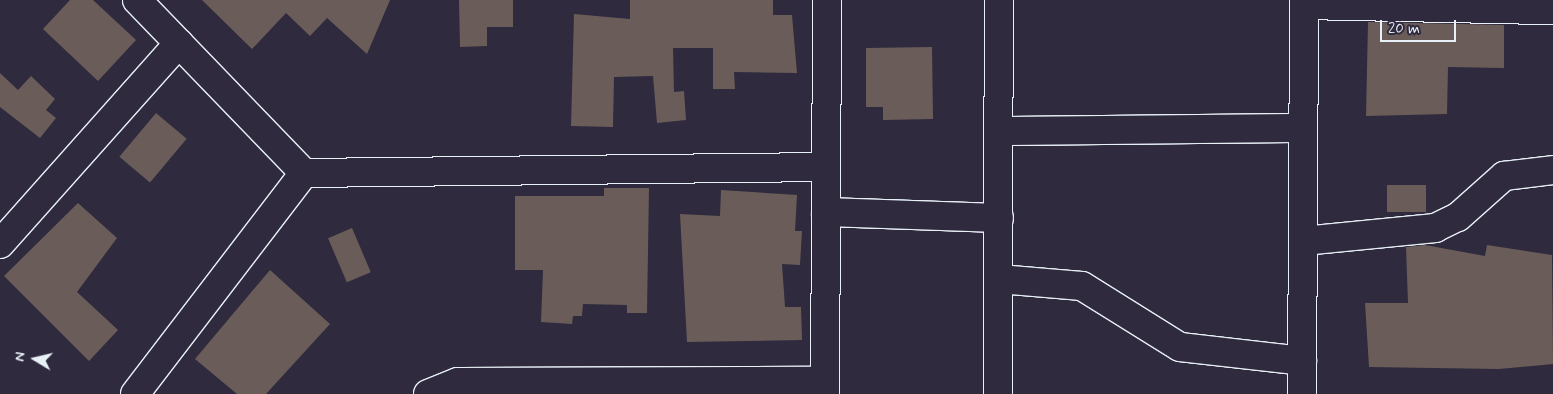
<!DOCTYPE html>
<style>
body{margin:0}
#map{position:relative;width:1553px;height:394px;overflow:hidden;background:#2f2a3d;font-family:Mynerve,sans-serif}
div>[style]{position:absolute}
.building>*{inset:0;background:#6a5d59;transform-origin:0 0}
.roads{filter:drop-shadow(1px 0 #e8f1f8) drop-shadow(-1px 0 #e8f1f8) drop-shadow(0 1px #e8f1f8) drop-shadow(0 -1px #e8f1f8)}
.minor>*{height:28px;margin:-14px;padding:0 14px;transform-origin:14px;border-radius:14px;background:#2f2a3d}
.major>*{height:28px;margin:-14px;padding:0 14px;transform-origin:14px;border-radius:14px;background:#2f2a3d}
span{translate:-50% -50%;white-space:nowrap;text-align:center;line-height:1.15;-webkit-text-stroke:5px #2f2a3d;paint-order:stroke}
.north{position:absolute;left:10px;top:334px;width:50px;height:50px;-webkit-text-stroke:4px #2f2a3d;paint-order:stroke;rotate:279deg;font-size:14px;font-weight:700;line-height:20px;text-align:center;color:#e8f1f8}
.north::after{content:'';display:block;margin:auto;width:18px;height:22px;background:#e8f1f8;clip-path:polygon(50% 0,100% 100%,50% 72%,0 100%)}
.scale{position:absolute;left:1380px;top:20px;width:76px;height:22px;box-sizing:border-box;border:2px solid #e8f1f8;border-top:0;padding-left:6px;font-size:15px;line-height:18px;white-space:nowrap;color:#e8f1f8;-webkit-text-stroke:4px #2f2a3d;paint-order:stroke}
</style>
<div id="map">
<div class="building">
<div style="clip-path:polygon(70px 0,93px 0,136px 40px,98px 81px,43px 29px)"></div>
<div style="clip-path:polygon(202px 0,390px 0,367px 54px,327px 18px,310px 36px,286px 13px,252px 49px)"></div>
<div style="clip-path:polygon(459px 0,513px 0,513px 27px,487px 27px,487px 46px,460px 47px)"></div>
<div style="clip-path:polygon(630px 0,773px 0,773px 15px,792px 15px,797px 73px,734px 72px,735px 89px,713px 89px,713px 48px,673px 48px,674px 92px,684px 91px,686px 120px,657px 123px,653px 76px,614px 77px,613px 127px,571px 126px,574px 14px,630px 19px)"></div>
<div style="clip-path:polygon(1368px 22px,1504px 25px,1504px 68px,1448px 67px,1447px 114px,1366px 116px)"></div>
<div style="clip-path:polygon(932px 47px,933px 119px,883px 120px,883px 107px,866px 107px,866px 48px)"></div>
<div style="clip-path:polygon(0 73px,18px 90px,31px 76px,55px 99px,46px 110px,56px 118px,40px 138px,0 107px)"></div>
<div style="left:156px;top:113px;width:40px;height:57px;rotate:40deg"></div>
<div style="left:1387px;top:185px;width:39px;height:27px"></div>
<div style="clip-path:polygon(604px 188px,649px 188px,647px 313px,627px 313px,627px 305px,583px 304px,582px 316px,573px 316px,572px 324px,541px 322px,543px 270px,515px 270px,515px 196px,604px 196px)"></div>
<div style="clip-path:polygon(721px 190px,797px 195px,795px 231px,802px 231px,800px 265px,782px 264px,785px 307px,801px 307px,802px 340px,687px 342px,680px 214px,720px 216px)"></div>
<div style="clip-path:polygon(78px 203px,117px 238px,77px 292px,118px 330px,89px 361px,4px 276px)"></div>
<div style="left:352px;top:228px;width:48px;height:26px;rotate:67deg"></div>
<div style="clip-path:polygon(1425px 245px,1485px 256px,1487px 245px,1552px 255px,1553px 364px,1499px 369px,1369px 367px,1365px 303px,1408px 303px,1406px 247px)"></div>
<div style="clip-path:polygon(270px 270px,330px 324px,266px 394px,237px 394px,195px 359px)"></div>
</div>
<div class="roads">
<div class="minor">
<div style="left:137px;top:0;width:240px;rotate:46deg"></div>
<div style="left:1304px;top:5px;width:249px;rotate:1.2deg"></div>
<div style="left:999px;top:131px;width:304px;rotate:-0.6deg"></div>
<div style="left:826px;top:212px;width:173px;rotate:2deg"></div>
<div style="left:1303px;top:241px;width:133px;rotate:-5.6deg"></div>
<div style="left:1435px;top:228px;width:25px;rotate:-26deg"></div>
<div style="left:1458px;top:217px;width:62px;rotate:-41.7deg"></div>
<div style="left:1504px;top:176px;width:49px;rotate:-7deg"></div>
<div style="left:0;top:244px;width:269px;rotate:-48.3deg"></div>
<div style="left:999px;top:279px;width:83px;rotate:4.8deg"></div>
<div style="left:1082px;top:286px;width:115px;rotate:31.9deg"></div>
<div style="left:1180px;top:347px;width:123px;rotate:6.5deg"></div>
<div style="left:135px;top:394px;width:278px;rotate:-52.6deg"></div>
<div style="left:304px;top:173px;width:522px;rotate:-0.66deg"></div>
<div style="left:428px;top:394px;width:32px;rotate:-22deg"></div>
<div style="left:458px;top:382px;width:367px;rotate:-0.2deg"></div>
<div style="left:825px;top:394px;width:394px;rotate:-89.7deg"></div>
<div style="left:998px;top:394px;width:394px;rotate:-89.9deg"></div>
</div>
<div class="major">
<div style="left:1302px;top:394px;width:394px;rotate:-89.7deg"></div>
</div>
</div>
<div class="north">N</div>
<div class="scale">20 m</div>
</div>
